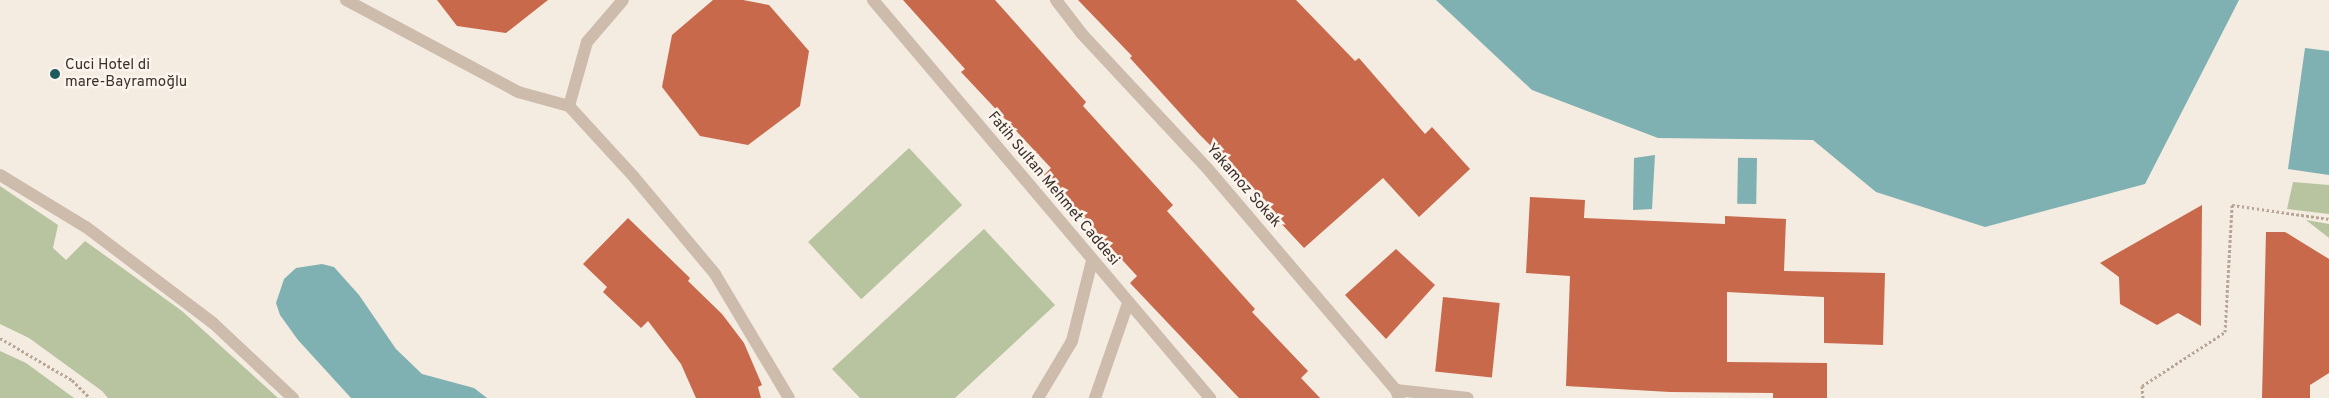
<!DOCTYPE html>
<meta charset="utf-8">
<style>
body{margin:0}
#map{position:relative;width:2329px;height:398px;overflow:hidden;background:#f4ebe1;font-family:Overpass,sans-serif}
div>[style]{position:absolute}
.green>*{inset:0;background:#b8c4a0;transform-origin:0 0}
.water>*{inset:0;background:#7fb0b2;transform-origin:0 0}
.building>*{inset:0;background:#c8694b;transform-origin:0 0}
.path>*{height:3px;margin-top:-1.5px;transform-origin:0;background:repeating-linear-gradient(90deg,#b9a596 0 2.5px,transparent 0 5px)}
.minor>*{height:12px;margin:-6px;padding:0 6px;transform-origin:6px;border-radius:6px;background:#cdbbac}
.dots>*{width:14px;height:14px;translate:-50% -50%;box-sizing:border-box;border:2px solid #fbf5ee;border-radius:50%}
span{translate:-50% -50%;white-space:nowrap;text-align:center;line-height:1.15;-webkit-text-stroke:5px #fbf5ee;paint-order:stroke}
.poi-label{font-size:15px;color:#3b302b}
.left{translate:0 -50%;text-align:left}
.street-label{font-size:15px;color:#3b302b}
</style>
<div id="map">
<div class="green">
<div style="left:909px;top:148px;width:78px;height:138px;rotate:47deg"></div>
<div style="clip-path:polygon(2293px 182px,2329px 185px,2329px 214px,2287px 209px)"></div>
<div style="clip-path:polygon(0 186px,58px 225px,53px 248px,66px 260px,85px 241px,182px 311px,278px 398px,108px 398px,102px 391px,29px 338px,0 324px)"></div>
<div style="clip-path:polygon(2306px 220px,2329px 224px,2329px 238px)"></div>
<div style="clip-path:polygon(984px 229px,1055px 305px,955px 398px,860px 398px,832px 369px)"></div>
<div style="clip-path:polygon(0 351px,26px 363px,74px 398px,0 398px)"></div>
</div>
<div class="water">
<div style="clip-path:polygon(1436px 0,2239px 0,2145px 184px,1985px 227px,1876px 192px,1813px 140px,1658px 138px,1532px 90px)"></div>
<div style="clip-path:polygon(2305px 48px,2329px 51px,2329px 175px,2288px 169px)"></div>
<div style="clip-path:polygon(1655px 155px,1652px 209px,1633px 210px,1634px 158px)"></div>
<div style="left:1757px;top:158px;width:46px;height:19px;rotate:91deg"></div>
<div style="clip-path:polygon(322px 264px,334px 267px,359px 295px,396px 349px,422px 374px,474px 388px,487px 398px,351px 398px,298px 340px,280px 315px,276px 303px,284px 279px,296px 268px)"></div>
</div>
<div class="building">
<div style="clip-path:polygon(437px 0,548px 0,506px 33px,457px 26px)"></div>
<div style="clip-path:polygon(713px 0,743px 0,769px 5px,809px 51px,800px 106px,748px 145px,700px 136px,662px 87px,672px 35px)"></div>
<div style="clip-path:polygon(903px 0,995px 0,1086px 102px,1083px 106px,1173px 205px,1167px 211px,1255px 309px,1252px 312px,1308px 371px,1301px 378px,1320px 398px,1239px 398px,1130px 283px,1137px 276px,1044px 175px,1051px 168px,961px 72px,965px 69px)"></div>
<div style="clip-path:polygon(1078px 0,1296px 0,1355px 61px,1359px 58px,1425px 134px,1432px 127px,1470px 169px,1419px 217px,1383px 178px,1304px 248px,1265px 206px,1268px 203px,1199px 134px,1130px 58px,1132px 56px)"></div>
<div style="clip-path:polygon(1530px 197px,1585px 200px,1584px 218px,1725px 224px,1725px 216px,1786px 219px,1784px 271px,1885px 273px,1883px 345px,1824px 343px,1824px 297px,1727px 292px,1727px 362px,1827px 363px,1827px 398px,1773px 398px,1773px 393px,1670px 392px,1566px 386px,1570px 276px,1526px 273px)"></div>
<div style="clip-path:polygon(2202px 205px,2201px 326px,2178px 313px,2157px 325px,2120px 304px,2119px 277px,2100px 263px)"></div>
<div style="clip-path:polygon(628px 218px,690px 278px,688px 281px,722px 314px,744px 343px,762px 385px,758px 387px,761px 398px,696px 398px,681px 364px,648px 321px,641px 328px,603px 292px,607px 287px,583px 264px)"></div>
<div style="clip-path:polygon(2266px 232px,2285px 232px,2329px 259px,2329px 373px,2310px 385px,2310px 398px,2262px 398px)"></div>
<div style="clip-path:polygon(1396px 249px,1435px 285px,1386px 339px,1345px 295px)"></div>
<div style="left:1443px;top:297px;width:57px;height:75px;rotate:6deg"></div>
</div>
<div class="path">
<div style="left:0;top:338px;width:83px;rotate:30.3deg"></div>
<div style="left:72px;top:380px;width:25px;rotate:45deg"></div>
<div style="left:2143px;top:398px;width:12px;rotate:-95deg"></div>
<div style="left:2142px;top:386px;width:99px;rotate:-33deg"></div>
<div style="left:2225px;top:332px;width:127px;rotate:-86.8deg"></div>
<div style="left:2232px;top:205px;width:98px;rotate:8.2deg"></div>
</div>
<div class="minor">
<div style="left:346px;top:0;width:195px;rotate:28.1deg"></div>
<div style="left:518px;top:92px;width:53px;rotate:15.4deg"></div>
<div style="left:569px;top:106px;width:96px;rotate:47.5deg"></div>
<div style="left:634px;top:177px;width:126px;rotate:50.1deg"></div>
<div style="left:715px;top:274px;width:144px;rotate:59.2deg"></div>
<div style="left:873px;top:0;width:522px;rotate:49.74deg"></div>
<div style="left:1056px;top:0;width:43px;rotate:52.6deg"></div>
<div style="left:1082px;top:34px;width:183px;rotate:47deg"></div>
<div style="left:1207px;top:168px;width:292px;rotate:49.6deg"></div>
<div style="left:1396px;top:390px;width:9px;rotate:69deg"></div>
<div style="left:569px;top:106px;width:66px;rotate:-74.3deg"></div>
<div style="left:587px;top:42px;width:55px;rotate:-49.4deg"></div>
<div style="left:0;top:175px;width:100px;rotate:31.2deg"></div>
<div style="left:86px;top:227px;width:159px;rotate:37.1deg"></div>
<div style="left:213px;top:323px;width:110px;rotate:43.2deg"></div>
<div style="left:1396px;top:390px;width:72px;rotate:6.3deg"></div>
<div style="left:1038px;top:398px;width:66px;rotate:-59.2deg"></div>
<div style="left:1072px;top:341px;width:82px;rotate:-76deg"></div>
<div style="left:1095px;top:398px;width:101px;rotate:-70.8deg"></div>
</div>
<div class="dots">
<div style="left:55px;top:74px;background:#1f5a5e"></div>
</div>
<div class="poi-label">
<span class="left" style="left:65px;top:74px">Cuci Hotel di<br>mare-Bayramoğlu</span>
</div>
<div class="street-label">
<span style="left:1243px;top:186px;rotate:49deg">Yakamoz Sokak</span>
<span style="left:1053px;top:189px;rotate:50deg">Fatih Sultan Mehmet Caddesi</span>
</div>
</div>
